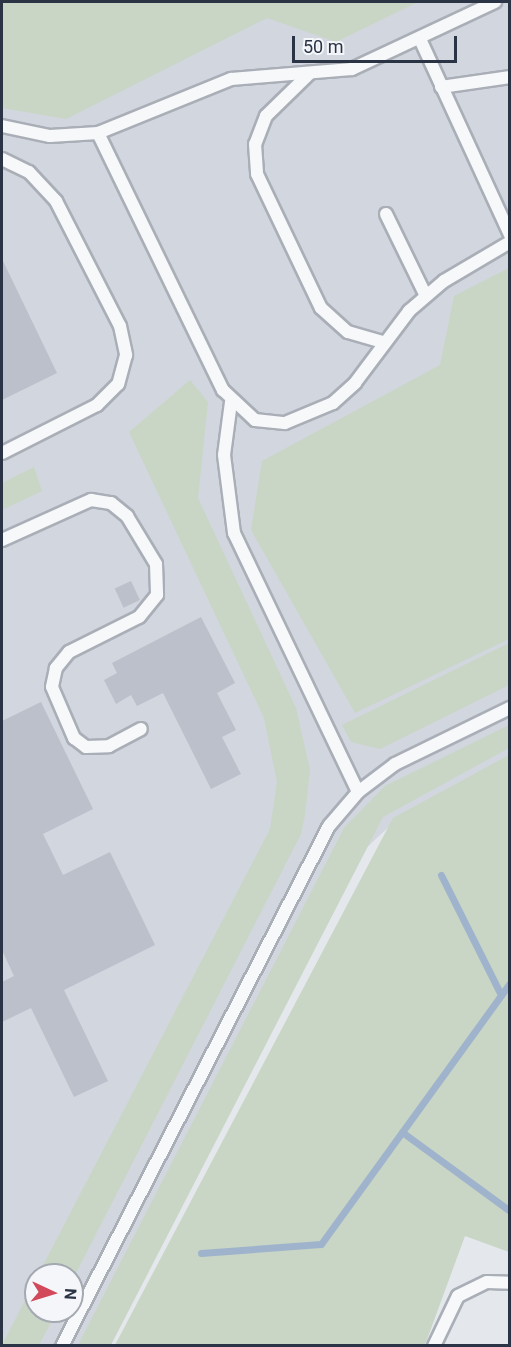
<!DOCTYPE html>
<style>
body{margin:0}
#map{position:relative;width:511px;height:1347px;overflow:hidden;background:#e4e7ec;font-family:Roboto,sans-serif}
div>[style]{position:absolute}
.built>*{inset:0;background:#d2d6de}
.green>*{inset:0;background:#c9d6c5}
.stream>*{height:7px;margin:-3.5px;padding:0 3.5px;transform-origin:3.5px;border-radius:3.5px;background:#9fb4cc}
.building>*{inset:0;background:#bbc0ca;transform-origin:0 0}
.roads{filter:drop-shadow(2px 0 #a9aeb7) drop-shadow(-2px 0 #a9aeb7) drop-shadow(0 2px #a9aeb7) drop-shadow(0 -2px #a9aeb7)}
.service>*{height:12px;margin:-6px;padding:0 6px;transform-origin:6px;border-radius:6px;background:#f7f8fa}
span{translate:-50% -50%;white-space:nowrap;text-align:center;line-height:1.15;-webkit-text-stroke:4.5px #f4f6f9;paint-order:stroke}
.frame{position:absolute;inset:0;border:3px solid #2b3445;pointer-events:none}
.north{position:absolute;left:24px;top:1263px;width:60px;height:60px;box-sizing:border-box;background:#f4f6f9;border:2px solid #a4a8b1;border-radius:50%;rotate:94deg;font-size:16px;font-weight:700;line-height:24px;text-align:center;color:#2b3445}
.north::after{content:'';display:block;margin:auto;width:21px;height:27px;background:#d1495b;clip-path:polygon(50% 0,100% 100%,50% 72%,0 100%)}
.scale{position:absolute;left:292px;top:36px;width:165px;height:27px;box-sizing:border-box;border:3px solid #2b3445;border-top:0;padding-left:8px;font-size:18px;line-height:21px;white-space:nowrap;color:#2b3445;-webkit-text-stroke:4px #f4f6f9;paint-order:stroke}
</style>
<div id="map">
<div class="built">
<div style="clip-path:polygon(evenodd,2px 2px,509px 2px,509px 764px,393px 823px,365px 849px,108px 1345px,2px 1346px,2px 2px,36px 1275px,72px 1275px,72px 1311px,36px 1311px,36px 1275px)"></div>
</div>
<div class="green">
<div style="clip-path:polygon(2px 2px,418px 2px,336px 42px,267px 18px,66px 119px,2px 108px)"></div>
<div style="clip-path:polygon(509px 268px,509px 639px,355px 713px,251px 530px,262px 461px,440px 365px,454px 296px)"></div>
<div style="clip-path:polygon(190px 380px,208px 402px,198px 498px,296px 708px,310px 770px,305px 815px,301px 834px,72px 1281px,72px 1275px,38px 1275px,270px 829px,277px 782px,264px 718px,129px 432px)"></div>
<div style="clip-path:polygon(34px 467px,42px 491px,2px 510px,2px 483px)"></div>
<div style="clip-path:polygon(509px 643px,509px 685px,380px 749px,351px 742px,342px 725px)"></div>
<div style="clip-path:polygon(509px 725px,509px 748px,383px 817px,111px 1345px,78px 1345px,344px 828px,385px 786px)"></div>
<div style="clip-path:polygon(509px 755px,509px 1252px,465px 1236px,425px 1345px,115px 1345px,393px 818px)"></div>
<div style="clip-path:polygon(36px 1279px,36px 1311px,57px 1311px,39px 1345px,2px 1345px)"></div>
</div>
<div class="stream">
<div style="left:441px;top:875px;width:134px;rotate:63.4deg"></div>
<div style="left:402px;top:1132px;width:134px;rotate:36.2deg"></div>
<div style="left:201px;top:1253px;width:120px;rotate:-4.3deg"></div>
<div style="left:321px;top:1244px;width:322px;rotate:-54.1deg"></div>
</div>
<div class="building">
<div style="clip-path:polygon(2px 259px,57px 373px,2px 400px)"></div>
<div style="left:131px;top:581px;width:21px;height:18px;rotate:65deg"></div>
<div style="clip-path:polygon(201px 617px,235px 683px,217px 693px,236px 730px,222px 737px,241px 774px,211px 789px,163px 693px,137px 706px,131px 695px,116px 704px,104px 680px,117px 673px,112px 663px)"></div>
<div style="clip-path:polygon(41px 702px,93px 809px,43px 834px,63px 875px,110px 852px,155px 945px,64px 990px,108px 1081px,74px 1097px,31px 1008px,2px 1022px,2px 982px,14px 976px,2px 950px,2px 721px)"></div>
</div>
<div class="roads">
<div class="service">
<div style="left:420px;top:39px;width:216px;rotate:65.3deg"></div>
<div style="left:309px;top:74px;width:60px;rotate:135.7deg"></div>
<div style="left:266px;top:116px;width:30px;rotate:111deg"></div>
<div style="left:255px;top:144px;width:30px;rotate:86deg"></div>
<div style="left:257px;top:174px;width:148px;rotate:64.5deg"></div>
<div style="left:321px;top:308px;width:36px;rotate:42deg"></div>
<div style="left:348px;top:332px;width:36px;rotate:16deg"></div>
<div style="left:441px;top:87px;width:70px;rotate:-8.2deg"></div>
<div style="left:2px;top:126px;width:49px;rotate:11.8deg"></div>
<div style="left:50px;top:136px;width:48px;rotate:-3.6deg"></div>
<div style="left:98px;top:133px;width:144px;rotate:-22.1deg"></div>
<div style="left:231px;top:79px;width:121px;rotate:-4.7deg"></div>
<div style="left:352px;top:69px;width:158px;rotate:-25.1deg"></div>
<div style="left:98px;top:133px;width:286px;rotate:64.1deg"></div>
<div style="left:223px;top:390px;width:44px;rotate:43.2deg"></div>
<div style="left:255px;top:420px;width:30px;rotate:6deg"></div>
<div style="left:285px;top:423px;width:52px;rotate:-22.6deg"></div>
<div style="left:333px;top:403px;width:30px;rotate:-42deg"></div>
<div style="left:355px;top:383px;width:90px;rotate:-53.1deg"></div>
<div style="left:409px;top:311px;width:46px;rotate:-40.6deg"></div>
<div style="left:444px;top:281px;width:77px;rotate:-30.6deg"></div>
<div style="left:2px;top:159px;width:30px;rotate:26deg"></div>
<div style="left:29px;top:172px;width:40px;rotate:47deg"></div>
<div style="left:56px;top:201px;width:140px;rotate:62.9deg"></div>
<div style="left:120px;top:326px;width:30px;rotate:78deg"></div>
<div style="left:126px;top:355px;width:30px;rotate:105deg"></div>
<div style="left:118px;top:384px;width:30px;rotate:135deg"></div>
<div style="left:97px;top:405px;width:106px;rotate:153.2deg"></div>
<div style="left:386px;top:214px;width:91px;rotate:64deg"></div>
<div style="left:231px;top:402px;width:53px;rotate:97.5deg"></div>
<div style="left:224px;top:455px;width:79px;rotate:82.7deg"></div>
<div style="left:234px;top:533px;width:287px;rotate:64.4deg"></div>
<div style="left:2px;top:540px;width:98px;rotate:-24.2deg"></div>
<div style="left:91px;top:500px;width:20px;rotate:9deg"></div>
<div style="left:111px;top:503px;width:21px;rotate:39deg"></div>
<div style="left:127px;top:516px;width:56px;rotate:58.9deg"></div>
<div style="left:156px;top:564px;width:31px;rotate:88deg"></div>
<div style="left:157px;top:595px;width:28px;rotate:129deg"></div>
<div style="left:139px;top:617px;width:78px;rotate:153.4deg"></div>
<div style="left:69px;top:652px;width:21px;rotate:129deg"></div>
<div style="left:56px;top:668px;width:19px;rotate:102deg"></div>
<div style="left:52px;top:687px;width:56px;rotate:66.7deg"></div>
<div style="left:74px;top:738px;width:15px;rotate:37deg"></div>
<div style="left:86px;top:747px;width:23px;rotate:-2deg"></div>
<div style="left:109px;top:746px;width:36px;rotate:-28deg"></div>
<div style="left:62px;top:1346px;width:585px;rotate:-62.82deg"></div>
<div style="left:329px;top:826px;width:45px;rotate:-49.5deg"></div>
<div style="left:358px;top:792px;width:46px;rotate:-37.1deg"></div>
<div style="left:395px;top:764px;width:128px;rotate:-26deg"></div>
<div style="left:434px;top:1346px;width:55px;rotate:-64.4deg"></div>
<div style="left:458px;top:1296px;width:32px;rotate:-26deg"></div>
<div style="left:487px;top:1282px;width:23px;rotate:2deg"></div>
</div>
</div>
<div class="frame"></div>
<div class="north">N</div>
<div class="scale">50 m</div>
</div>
